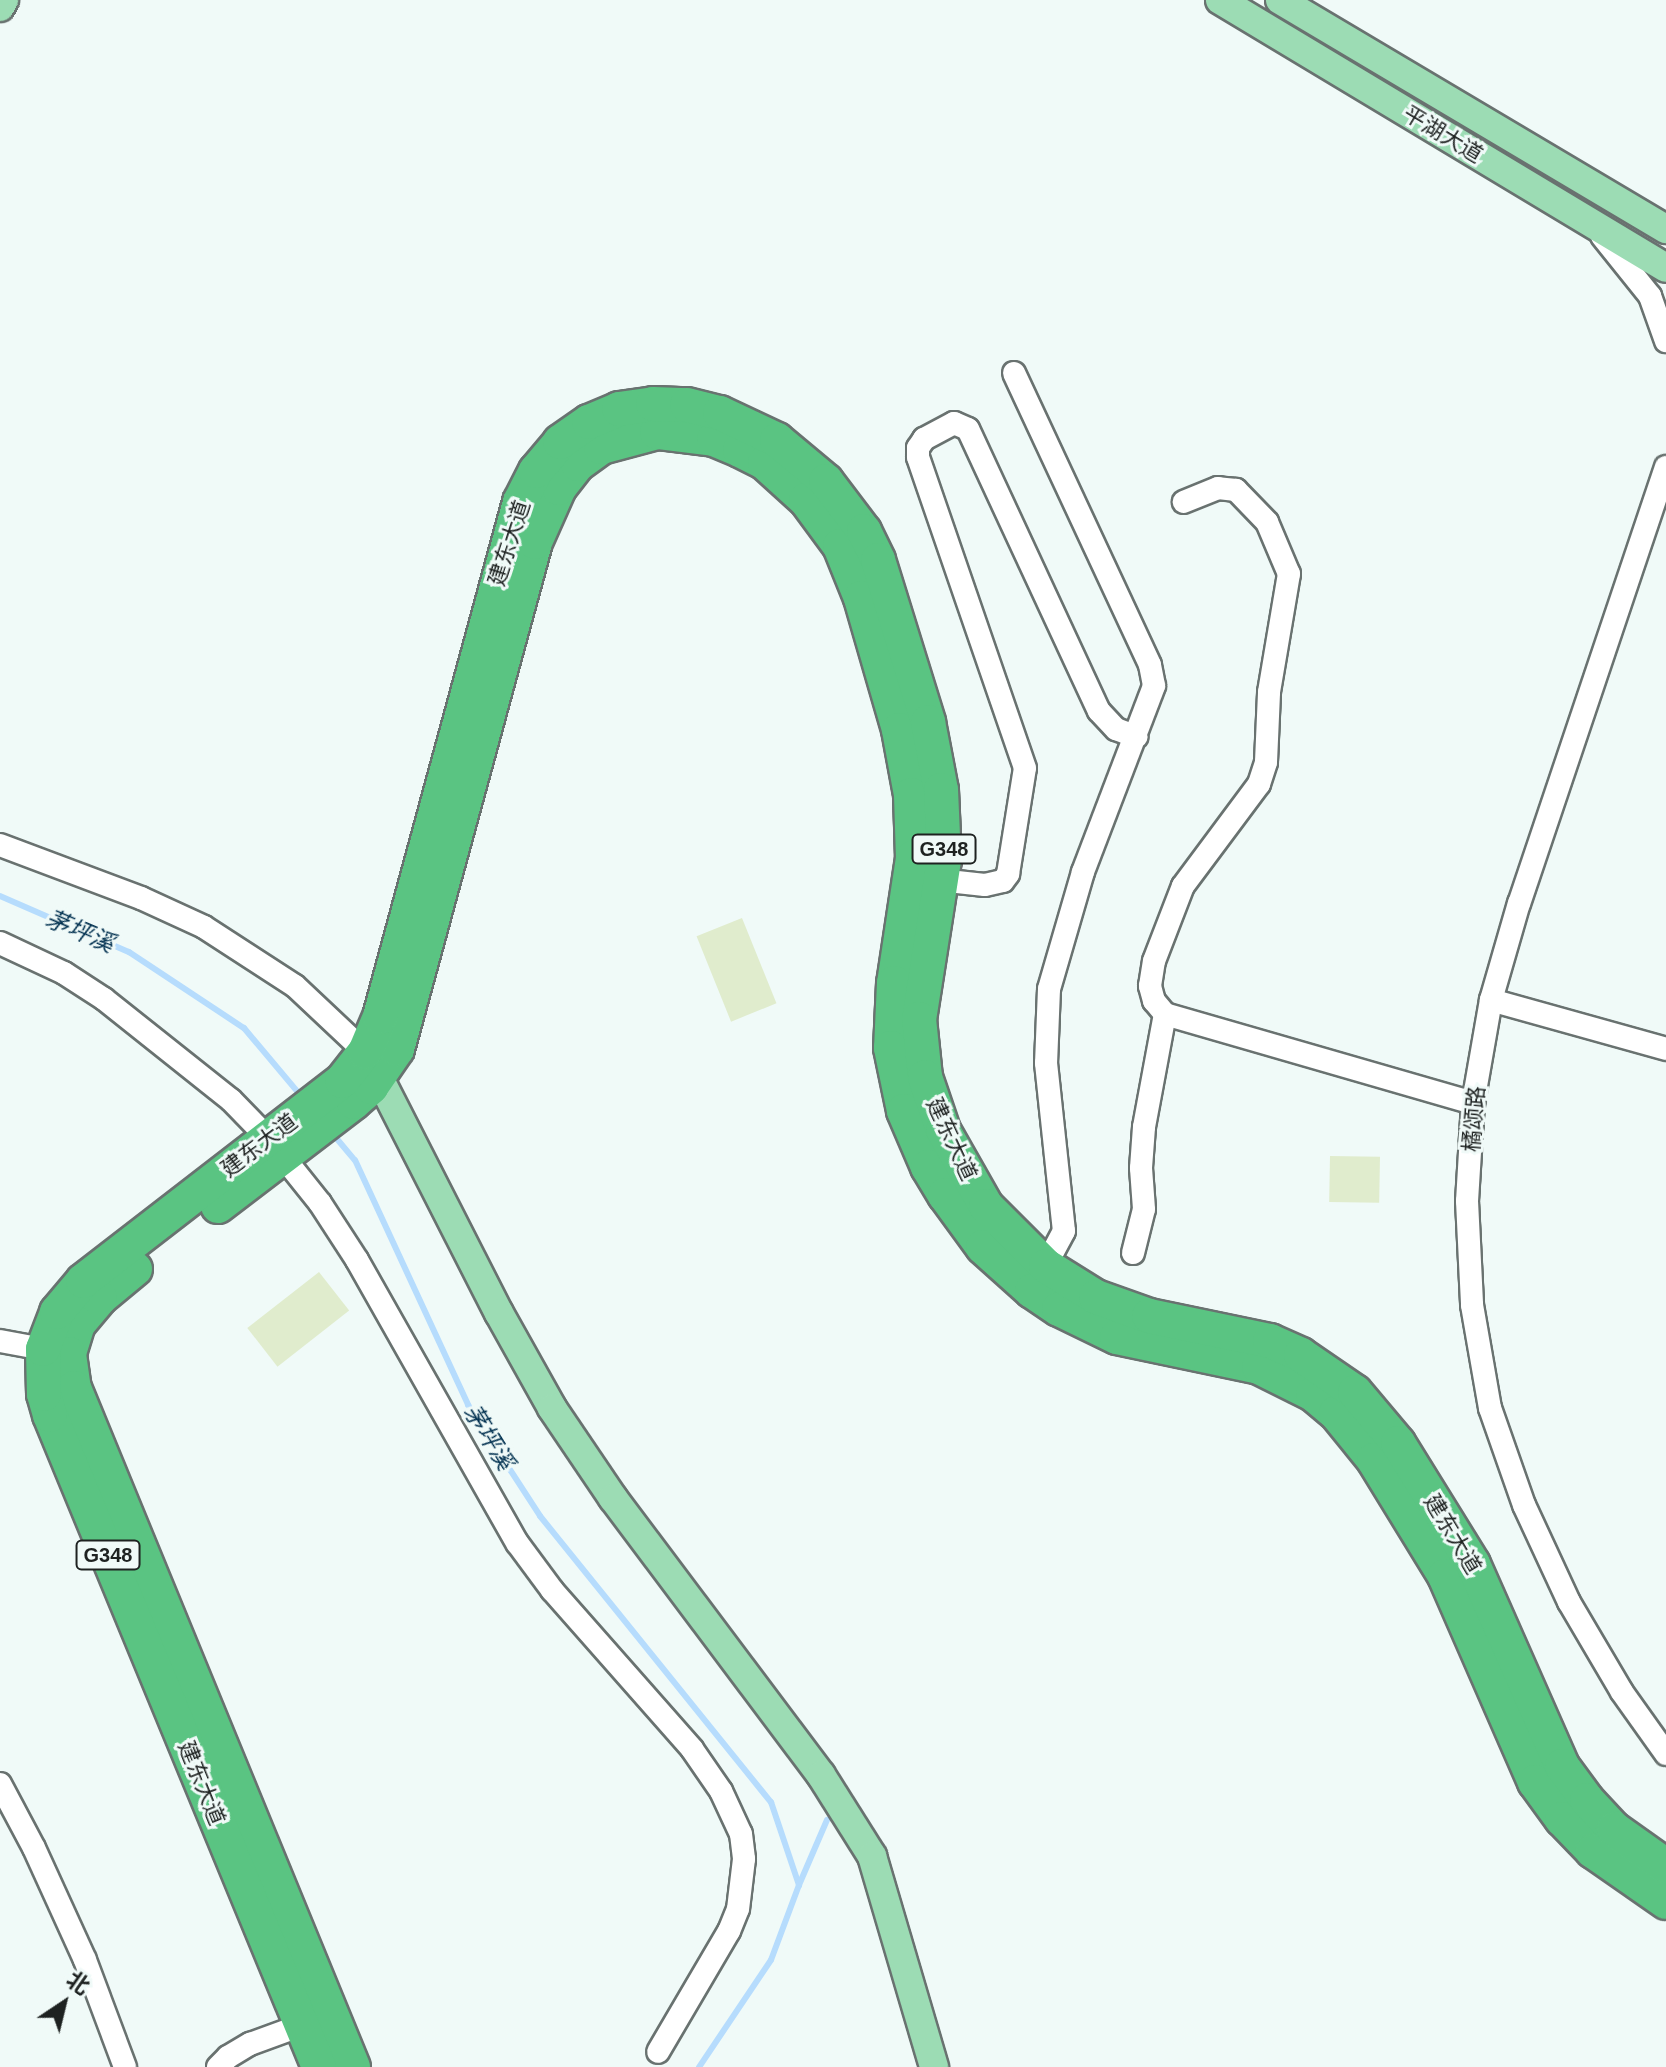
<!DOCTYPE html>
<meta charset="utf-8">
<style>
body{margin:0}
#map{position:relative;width:1666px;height:2067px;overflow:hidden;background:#f0faf8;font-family:Arial,"Noto Sans SC",sans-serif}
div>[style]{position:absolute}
.green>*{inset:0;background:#e0eccd;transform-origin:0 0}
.stream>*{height:6px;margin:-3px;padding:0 3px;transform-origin:3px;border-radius:3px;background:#b6dcfd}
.roads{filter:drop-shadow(2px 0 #697270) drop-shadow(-2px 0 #697270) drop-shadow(0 2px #697270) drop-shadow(0 -2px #697270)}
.minor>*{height:22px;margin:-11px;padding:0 11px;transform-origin:11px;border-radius:11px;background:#fff}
.major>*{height:28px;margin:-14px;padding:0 14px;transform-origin:14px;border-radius:14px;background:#9cdcb4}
.highway>*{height:34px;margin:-17px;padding:0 17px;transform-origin:17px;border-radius:17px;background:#5ac482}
span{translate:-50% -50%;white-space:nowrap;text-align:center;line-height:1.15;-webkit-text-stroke:6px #f0faf8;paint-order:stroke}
.shield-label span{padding:2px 6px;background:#f0faf8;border:2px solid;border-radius:6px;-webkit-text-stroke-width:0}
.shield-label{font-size:20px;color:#1e2221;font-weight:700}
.street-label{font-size:22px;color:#1e2221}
.water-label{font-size:24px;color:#033251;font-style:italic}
.north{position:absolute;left:24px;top:1963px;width:80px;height:80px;-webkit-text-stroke:6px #f0faf8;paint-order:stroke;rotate:35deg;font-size:22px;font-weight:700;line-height:32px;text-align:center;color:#1e2221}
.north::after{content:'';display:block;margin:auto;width:28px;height:36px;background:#1e2221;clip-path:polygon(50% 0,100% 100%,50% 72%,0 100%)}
</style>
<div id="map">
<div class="green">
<div style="left:742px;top:918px;width:92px;height:49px;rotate:68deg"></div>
<div style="left:1330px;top:1156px;width:50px;height:46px;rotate:1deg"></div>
<div style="left:319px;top:1272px;width:49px;height:91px;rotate:52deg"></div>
</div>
<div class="stream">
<div style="left:0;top:896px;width:141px;rotate:23.5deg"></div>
<div style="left:129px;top:952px;width:138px;rotate:33.5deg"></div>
<div style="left:244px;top:1028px;width:90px;rotate:50deg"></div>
<div style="left:332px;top:1133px;width:35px;rotate:50deg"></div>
<div style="left:355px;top:1160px;width:270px;rotate:65.2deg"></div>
<div style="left:468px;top:1405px;width:132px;rotate:57deg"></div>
<div style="left:540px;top:1516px;width:368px;rotate:51.1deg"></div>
<div style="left:771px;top:1802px;width:88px;rotate:71.4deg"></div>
<div style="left:799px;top:1885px;width:80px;rotate:110.5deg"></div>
<div style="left:771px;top:1960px;width:129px;rotate:123.9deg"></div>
<div style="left:799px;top:1885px;width:71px;rotate:-66.7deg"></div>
</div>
<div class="roads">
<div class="minor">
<div style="left:1602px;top:236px;width:77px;rotate:51.3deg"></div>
<div style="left:1650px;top:296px;width:48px;rotate:70.4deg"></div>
<div style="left:1014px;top:373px;width:322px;rotate:65deg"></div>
<div style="left:1150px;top:665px;width:21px;rotate:79deg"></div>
<div style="left:1154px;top:686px;width:199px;rotate:110.9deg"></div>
<div style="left:1083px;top:872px;width:122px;rotate:106.2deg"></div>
<div style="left:1049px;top:989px;width:74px;rotate:92.3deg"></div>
<div style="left:1046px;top:1063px;width:169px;rotate:83.9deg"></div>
<div style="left:1064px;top:1231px;width:51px;rotate:118.1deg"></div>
<div style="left:1666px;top:467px;width:460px;rotate:108.6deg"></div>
<div style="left:1519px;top:903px;width:101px;rotate:106.1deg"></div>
<div style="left:1491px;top:1000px;width:105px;rotate:99.9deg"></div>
<div style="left:1473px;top:1103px;width:98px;rotate:93.5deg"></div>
<div style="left:1467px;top:1201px;width:104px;rotate:87.2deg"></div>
<div style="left:1472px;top:1305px;width:105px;rotate:80.1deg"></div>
<div style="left:1490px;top:1408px;width:103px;rotate:70.7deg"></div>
<div style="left:1524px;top:1505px;width:107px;rotate:65.1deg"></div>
<div style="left:1569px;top:1602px;width:104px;rotate:59.5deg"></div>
<div style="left:1622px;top:1692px;width:76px;rotate:54.6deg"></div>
<div style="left:0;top:845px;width:151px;rotate:20.6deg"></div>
<div style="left:141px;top:898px;width:69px;rotate:24.7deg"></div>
<div style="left:204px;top:927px;width:108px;rotate:33deg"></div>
<div style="left:295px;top:986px;width:96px;rotate:43.3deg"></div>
<div style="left:930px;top:879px;width:55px;rotate:6.2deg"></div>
<div style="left:985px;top:885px;width:18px;rotate:-13deg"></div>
<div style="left:1003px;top:881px;width:9px;rotate:-54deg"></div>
<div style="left:1008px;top:874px;width:107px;rotate:-80.9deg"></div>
<div style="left:1025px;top:768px;width:329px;rotate:-109deg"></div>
<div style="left:918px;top:457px;width:9px;rotate:-90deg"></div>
<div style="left:918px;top:448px;width:11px;rotate:-56deg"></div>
<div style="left:924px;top:439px;width:34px;rotate:-28deg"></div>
<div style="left:954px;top:423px;width:15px;rotate:23deg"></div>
<div style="left:968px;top:429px;width:311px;rotate:65.1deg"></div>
<div style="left:1099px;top:711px;width:25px;rotate:47deg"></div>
<div style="left:1116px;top:729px;width:22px;rotate:21deg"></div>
<div style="left:0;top:943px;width:71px;rotate:25.1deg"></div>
<div style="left:64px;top:973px;width:48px;rotate:33deg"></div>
<div style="left:104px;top:999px;width:162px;rotate:38.5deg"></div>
<div style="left:231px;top:1100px;width:53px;rotate:45.8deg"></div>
<div style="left:268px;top:1138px;width:83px;rotate:51.3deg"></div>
<div style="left:320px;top:1203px;width:68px;rotate:57deg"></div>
<div style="left:357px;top:1260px;width:326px;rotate:60.5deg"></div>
<div style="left:518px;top:1544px;width:57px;rotate:53.5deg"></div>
<div style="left:552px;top:1590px;width:212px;rotate:48.6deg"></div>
<div style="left:692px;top:1749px;width:51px;rotate:55.4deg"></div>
<div style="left:721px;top:1791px;width:47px;rotate:65.1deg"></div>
<div style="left:741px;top:1834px;width:25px;rotate:83deg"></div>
<div style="left:744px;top:1859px;width:50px;rotate:96.8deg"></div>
<div style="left:738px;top:1909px;width:24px;rotate:112deg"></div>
<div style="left:729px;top:1931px;width:140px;rotate:120.4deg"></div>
<div style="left:1491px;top:1000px;width:182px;rotate:15.6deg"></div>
<div style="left:1165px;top:1014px;width:321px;rotate:16.1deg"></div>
<div style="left:1133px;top:1253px;width:45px;rotate:-76deg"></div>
<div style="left:1144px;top:1209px;width:41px;rotate:-94.2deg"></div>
<div style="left:1141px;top:1168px;width:41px;rotate:-85.8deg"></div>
<div style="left:1144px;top:1127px;width:115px;rotate:-79.5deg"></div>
<div style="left:1165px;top:1014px;width:17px;rotate:-130deg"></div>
<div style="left:1154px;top:1001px;width:16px;rotate:-105deg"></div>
<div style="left:1150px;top:986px;width:25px;rotate:-81deg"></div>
<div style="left:1154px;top:961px;width:80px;rotate:-68.9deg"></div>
<div style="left:1183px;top:886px;width:127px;rotate:-53.3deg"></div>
<div style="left:1259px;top:784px;width:23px;rotate:-72deg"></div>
<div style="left:1266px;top:762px;width:70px;rotate:-87.5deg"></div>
<div style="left:1269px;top:692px;width:120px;rotate:-80.4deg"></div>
<div style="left:1289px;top:574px;width:56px;rotate:-112.9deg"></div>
<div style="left:1267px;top:522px;width:45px;rotate:-134.1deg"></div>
<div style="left:1236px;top:490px;width:18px;rotate:-174deg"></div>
<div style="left:1218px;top:488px;width:37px;rotate:158deg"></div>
<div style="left:0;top:1341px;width:55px;rotate:10.5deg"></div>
<div style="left:0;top:1784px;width:72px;rotate:62deg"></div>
<div style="left:34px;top:1848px;width:123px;rotate:65.5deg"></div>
<div style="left:85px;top:1960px;width:114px;rotate:69.5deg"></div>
<div style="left:218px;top:2067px;width:14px;rotate:-45deg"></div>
<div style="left:228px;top:2057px;width:26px;rotate:-31deg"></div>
<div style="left:250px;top:2044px;width:67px;rotate:-20.1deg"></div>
</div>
<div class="major">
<div style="left:1220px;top:0;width:520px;rotate:31deg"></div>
<div style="left:1280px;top:0;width:449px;rotate:30.7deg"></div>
<div style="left:0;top:7px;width:8px;rotate:-60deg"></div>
<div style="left:370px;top:1060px;width:284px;rotate:63deg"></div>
<div style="left:499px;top:1313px;width:109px;rotate:60.8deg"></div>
<div style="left:552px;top:1408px;width:109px;rotate:55.9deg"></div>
<div style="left:613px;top:1498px;width:346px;rotate:53.1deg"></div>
<div style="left:821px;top:1775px;width:96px;rotate:57.8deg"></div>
<div style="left:872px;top:1856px;width:220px;rotate:73.6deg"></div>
</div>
<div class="highway">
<div style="left:218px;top:1206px;width:171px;rotate:-37.4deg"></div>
<div style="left:354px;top:1102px;width:23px;rotate:-41deg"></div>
<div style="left:371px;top:1087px;width:46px;rotate:-55.6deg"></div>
<div style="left:397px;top:1049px;width:525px;rotate:-74.77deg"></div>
<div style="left:535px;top:542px;width:59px;rotate:-66deg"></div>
<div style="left:559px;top:488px;width:31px;rotate:-52deg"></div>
<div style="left:578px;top:464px;width:29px;rotate:-36deg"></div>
<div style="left:601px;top:447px;width:58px;rotate:-15deg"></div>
<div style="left:657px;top:432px;width:57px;rotate:7deg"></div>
<div style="left:714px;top:439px;width:28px;rotate:23deg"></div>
<div style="left:740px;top:450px;width:28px;rotate:27deg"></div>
<div style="left:765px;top:463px;width:55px;rotate:42.1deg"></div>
<div style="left:806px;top:500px;width:57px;rotate:53.5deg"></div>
<div style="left:840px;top:546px;width:56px;rotate:68deg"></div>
<div style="left:861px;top:598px;width:137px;rotate:73.9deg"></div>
<div style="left:899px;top:730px;width:66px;rotate:79.5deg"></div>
<div style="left:911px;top:795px;width:63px;rotate:88.2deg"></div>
<div style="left:913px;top:858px;width:126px;rotate:98.6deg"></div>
<div style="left:894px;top:983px;width:65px;rotate:92.6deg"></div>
<div style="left:891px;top:1048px;width:64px;rotate:78.3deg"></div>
<div style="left:904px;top:1111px;width:61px;rotate:66.8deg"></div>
<div style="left:928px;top:1167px;width:33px;rotate:59deg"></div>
<div style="left:945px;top:1195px;width:64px;rotate:53.8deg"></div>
<div style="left:983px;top:1247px;width:66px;rotate:41.9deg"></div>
<div style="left:1032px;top:1291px;width:32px;rotate:34deg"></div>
<div style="left:1059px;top:1309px;width:64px;rotate:25.8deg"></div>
<div style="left:1117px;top:1337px;width:145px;rotate:11.9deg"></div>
<div style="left:1259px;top:1367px;width:60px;rotate:26.6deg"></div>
<div style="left:1313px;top:1394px;width:30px;rotate:40deg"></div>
<div style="left:1336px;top:1413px;width:60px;rotate:51deg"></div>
<div style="left:1374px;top:1460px;width:136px;rotate:58.5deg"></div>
<div style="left:1445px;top:1576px;width:225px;rotate:66.4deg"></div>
<div style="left:1535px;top:1782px;width:46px;rotate:53.9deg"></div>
<div style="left:1562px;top:1819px;width:45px;rotate:45.9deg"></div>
<div style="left:1593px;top:1851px;width:89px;rotate:34.9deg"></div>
<div style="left:135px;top:1269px;width:45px;rotate:140.4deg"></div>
<div style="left:100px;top:1298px;width:34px;rotate:130deg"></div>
<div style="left:78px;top:1324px;width:31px;rotate:107deg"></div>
<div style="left:69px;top:1354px;width:34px;rotate:82deg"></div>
<div style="left:74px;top:1388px;width:734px;rotate:67.66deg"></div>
<div style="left:319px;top:2067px;width:705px;rotate:-112.42deg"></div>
<div style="left:50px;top:1415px;width:22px;rotate:-106deg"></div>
<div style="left:44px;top:1394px;width:45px;rotate:-91.3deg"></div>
<div style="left:43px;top:1349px;width:40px;rotate:-69deg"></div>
<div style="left:57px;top:1312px;width:40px;rotate:-50deg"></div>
<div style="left:83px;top:1281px;width:327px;rotate:-37.7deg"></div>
<div style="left:342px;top:1081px;width:37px;rotate:-52deg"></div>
<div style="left:365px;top:1052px;width:38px;rotate:-67deg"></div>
<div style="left:380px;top:1017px;width:534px;rotate:-74.79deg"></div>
<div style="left:520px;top:502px;width:35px;rotate:-63deg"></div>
<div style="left:536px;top:471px;width:38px;rotate:-50deg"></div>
<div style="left:560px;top:442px;width:35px;rotate:-35deg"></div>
<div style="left:589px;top:422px;width:33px;rotate:-23deg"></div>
<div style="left:619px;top:409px;width:34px;rotate:-8deg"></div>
<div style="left:653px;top:404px;width:34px;rotate:2deg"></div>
<div style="left:687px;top:405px;width:34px;rotate:14deg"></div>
<div style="left:720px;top:413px;width:63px;rotate:25.3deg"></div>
<div style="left:777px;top:440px;width:64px;rotate:39.9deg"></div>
<div style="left:826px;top:481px;width:63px;rotate:52.8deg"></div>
<div style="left:864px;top:531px;width:32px;rotate:64deg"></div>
<div style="left:878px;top:560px;width:170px;rotate:72.8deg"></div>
<div style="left:928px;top:722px;width:69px;rotate:79.2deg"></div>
<div style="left:941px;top:790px;width:70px;rotate:87.5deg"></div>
<div style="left:944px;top:860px;width:161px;rotate:98.9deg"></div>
<div style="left:919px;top:1019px;width:58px;rotate:84.1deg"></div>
<div style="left:925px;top:1077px;width:56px;rotate:71.2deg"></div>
<div style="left:943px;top:1130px;width:87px;rotate:60.5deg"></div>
<div style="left:986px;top:1206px;width:85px;rotate:45deg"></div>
<div style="left:1046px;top:1266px;width:59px;rotate:31.8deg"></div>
<div style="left:1096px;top:1297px;width:56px;rotate:19.7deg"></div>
<div style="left:1149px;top:1316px;width:124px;rotate:11.7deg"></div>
<div style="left:1270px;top:1341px;width:34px;rotate:24deg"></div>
<div style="left:1301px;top:1355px;width:65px;rotate:34.4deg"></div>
<div style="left:1355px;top:1392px;width:67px;rotate:49.9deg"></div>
<div style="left:1398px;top:1443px;width:142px;rotate:58.2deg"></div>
<div style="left:1473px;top:1564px;width:221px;rotate:66.2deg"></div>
<div style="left:1562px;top:1766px;width:42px;rotate:53.7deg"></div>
<div style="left:1587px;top:1800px;width:40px;rotate:47deg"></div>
<div style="left:1614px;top:1829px;width:64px;rotate:35.4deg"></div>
</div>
</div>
<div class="shield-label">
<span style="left:944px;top:849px">G348</span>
<span style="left:108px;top:1555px">G348</span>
</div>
<div class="street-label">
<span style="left:1443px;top:134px;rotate:31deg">平湖大道</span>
<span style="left:509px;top:543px;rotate:-72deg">建东大道</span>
<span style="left:1474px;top:1119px;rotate:-85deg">橘颂路</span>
<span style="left:952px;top:1139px;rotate:65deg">建东大道</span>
<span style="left:259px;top:1145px;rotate:-37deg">建东大道</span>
<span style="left:1453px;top:1534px;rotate:59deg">建东大道</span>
<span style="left:202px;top:1783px;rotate:68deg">建东大道</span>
</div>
<div class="water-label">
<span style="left:80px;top:931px;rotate:23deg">茅坪溪</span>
<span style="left:489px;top:1437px;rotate:58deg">茅坪溪</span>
</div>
<div class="north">北</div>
</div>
